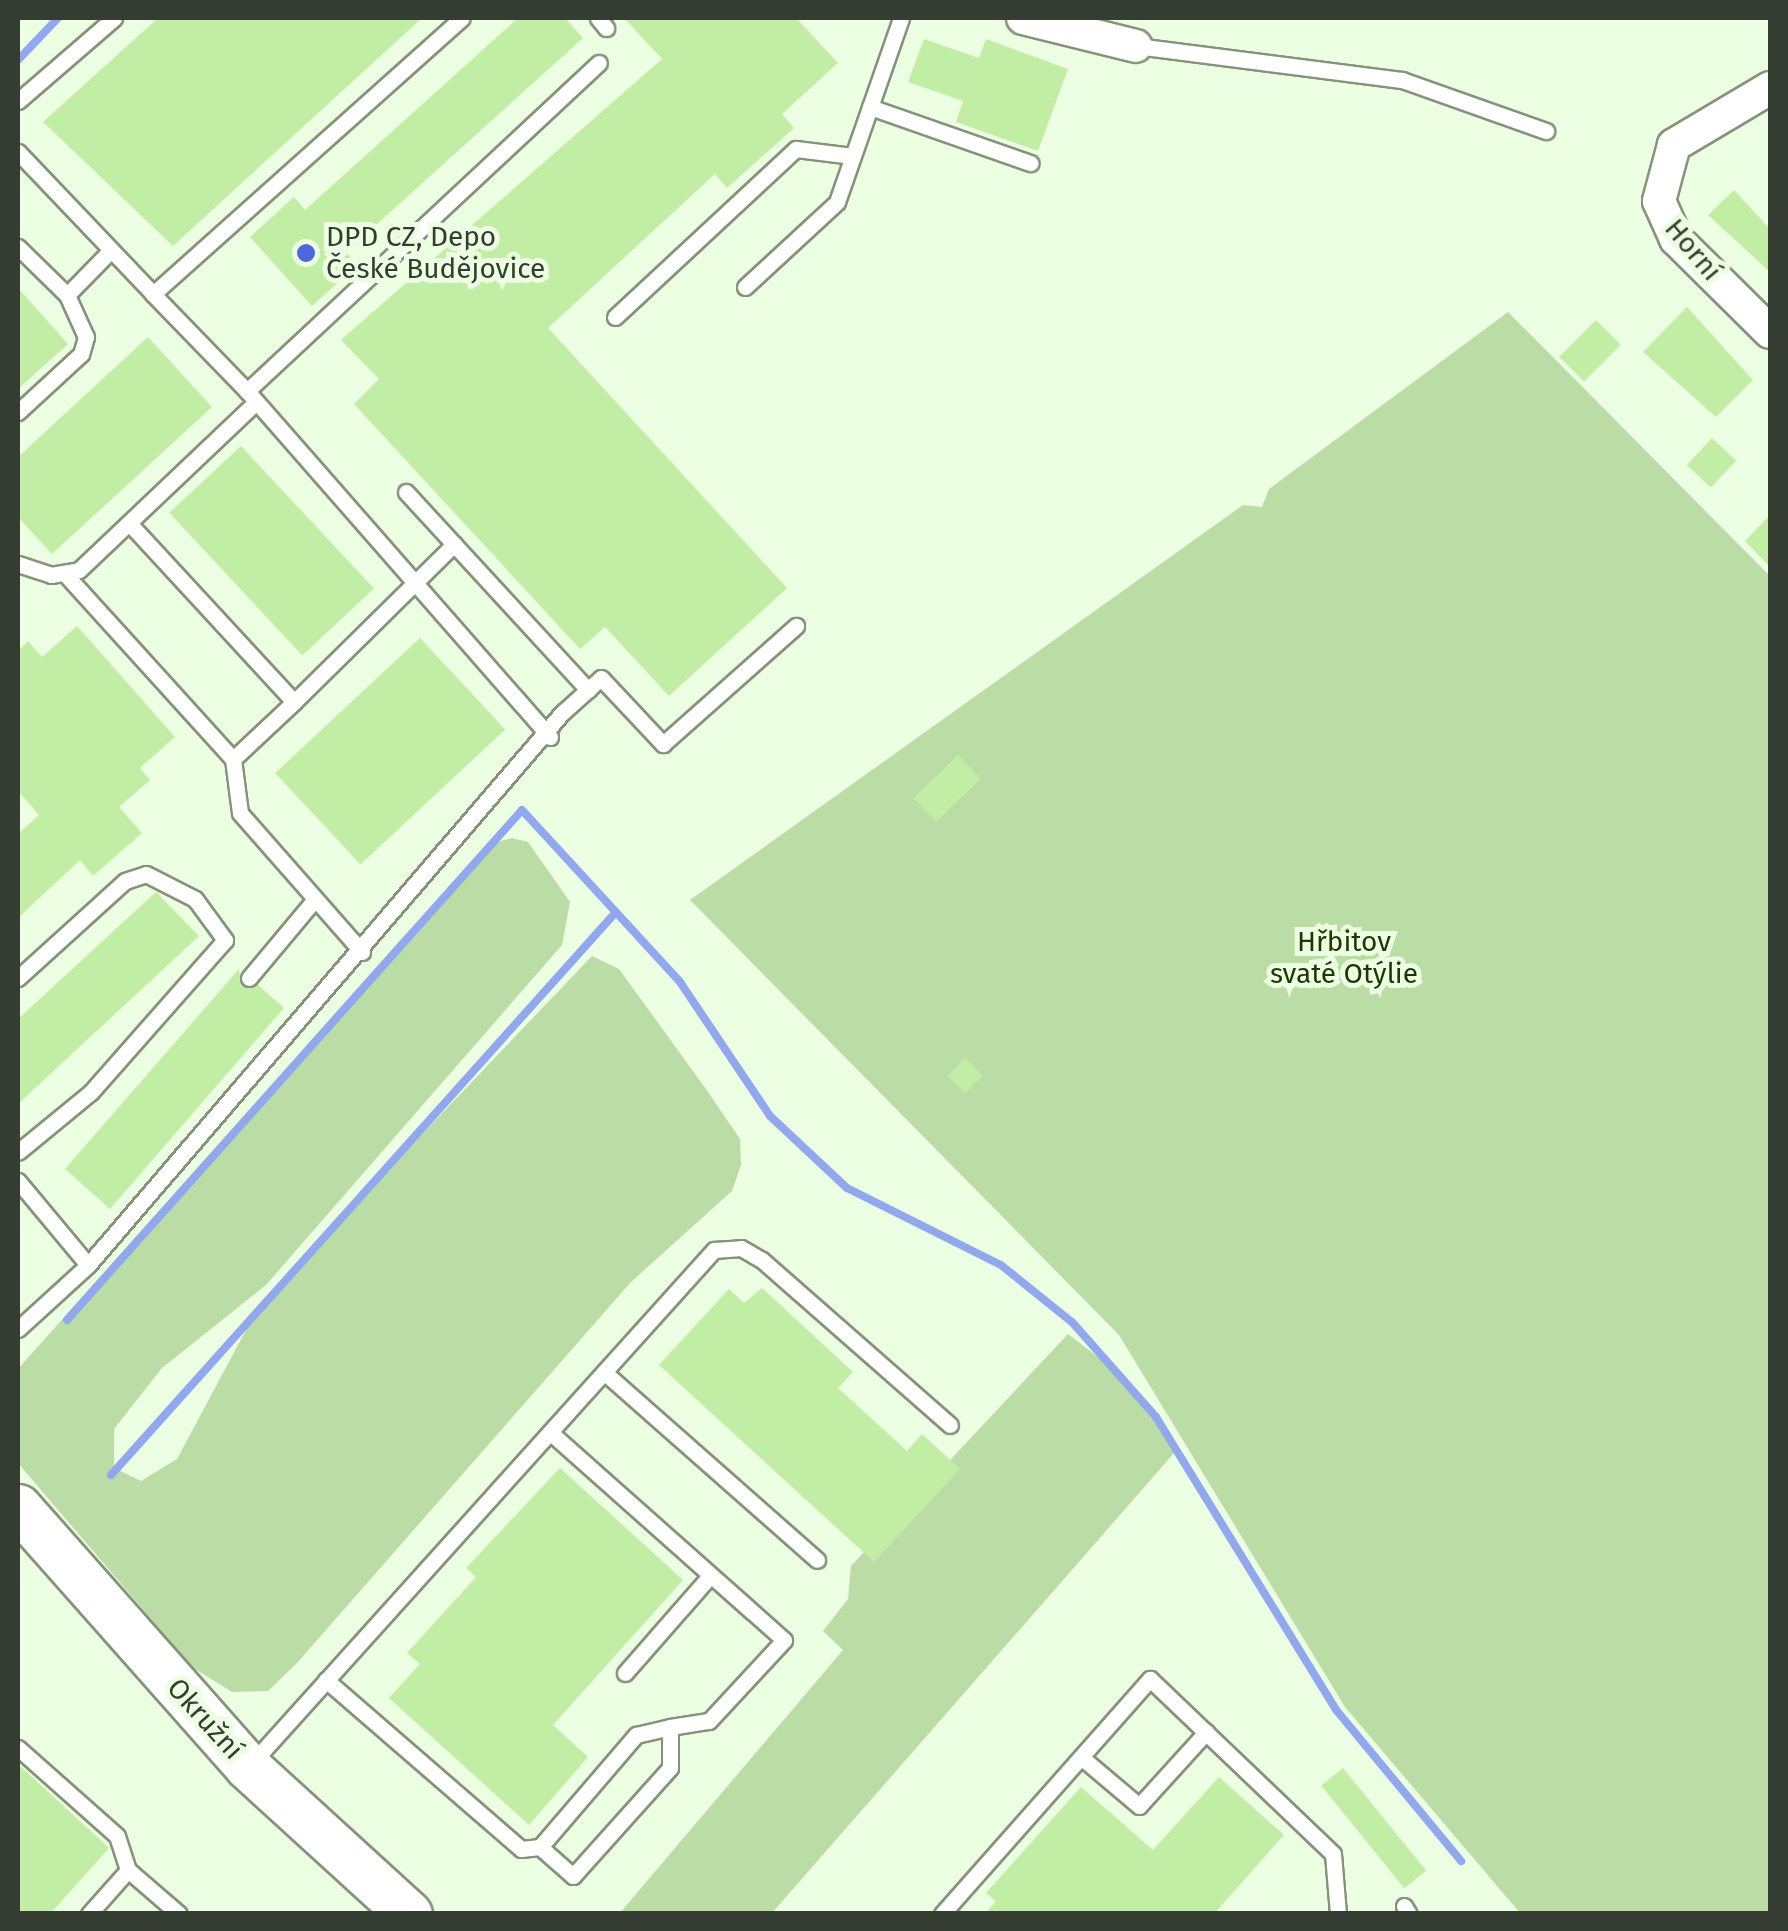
<!DOCTYPE html>
<meta charset="utf-8">
<style>
body{margin:0}
#map{position:relative;width:1788px;height:1931px;overflow:hidden;background:#edffe2;font-family:"Fira Sans",sans-serif}
div>[style]{position:absolute}
.green>*{inset:0;background:#bbdca5}
.stream>*{height:8px;margin:-4px;padding:0 4px;transform-origin:4px;border-radius:4px;background:#91a8ef}
.building>*{inset:0;background:#c2eda4;transform-origin:0 0}
.roads{filter:drop-shadow(2px 0 #849379) drop-shadow(-2px 0 #849379) drop-shadow(0 2px #849379) drop-shadow(0 -2px #849379)}
.service>*{height:15px;margin:-7.5px;padding:0 7.5px;transform-origin:7.5px;border-radius:7.5px;background:#fff}
.minor>*{height:32px;margin:-16px;padding:0 16px;transform-origin:16px;border-radius:16px;background:#fff}
.secondary>*{height:45px;margin:-22.5px;padding:0 22.5px;transform-origin:22.5px;border-radius:22.5px;background:#fff}
.dots>*{width:28px;height:28px;translate:-50% -50%;box-sizing:border-box;border:5px solid #edffe2;border-radius:50%}
span{translate:-50% -50%;white-space:nowrap;text-align:center;line-height:1.15;-webkit-text-stroke:10px #edffe2;paint-order:stroke}
.poi-label{font-size:28px;color:#353c31}
.left{translate:0 -50%;text-align:left}
.street-label{font-size:28px;color:#353c31}
.park-label{font-size:28px;color:#1d3603}
.frame{position:absolute;inset:0;border:20px solid #353c31;pointer-events:none}
</style>
<div id="map">
<div class="green">
<div style="clip-path:polygon(1508px 312px,1770px 576px,1770px 1913px,1520px 1913px,1345px 1707px,1119px 1335px,690px 900px,1243px 505px,1262px 507px,1269px 489px)"></div>
<div style="clip-path:polygon(512px 838px,528px 842px,570px 902px,562px 945px,266px 1285px,162px 1368px,114px 1429px,114px 1468px,141px 1481px,177px 1459px,246px 1330px,300px 1262px,592px 956px,619px 969px,706px 1089px,740px 1139px,741px 1165px,732px 1191px,631px 1282px,297px 1663px,268px 1691px,232px 1692px,192px 1667px,18px 1463px,18px 1369px,403px 937px,494px 843px)"></div>
<div style="clip-path:polygon(1068px 1334px,1128px 1380px,1175px 1452px,772px 1913px,619px 1914px,843px 1650px,823px 1631px,848px 1599px,851px 1566px)"></div>
</div>
<div class="stream">
<div style="left:18px;top:60px;width:58px;rotate:-46.4deg"></div>
<div style="left:67px;top:1320px;width:683px;rotate:-48.26deg"></div>
<div style="left:522px;top:810px;width:234px;rotate:47.4deg"></div>
<div style="left:680px;top:982px;width:161px;rotate:56.1deg"></div>
<div style="left:770px;top:1116px;width:105px;rotate:43.1deg"></div>
<div style="left:847px;top:1188px;width:172px;rotate:26.6deg"></div>
<div style="left:1001px;top:1265px;width:91px;rotate:38.8deg"></div>
<div style="left:1072px;top:1322px;width:127px;rotate:48.5deg"></div>
<div style="left:1156px;top:1417px;width:345px;rotate:58.4deg"></div>
<div style="left:1337px;top:1711px;width:195px;rotate:50.4deg"></div>
<div style="left:111px;top:1475px;width:756px;rotate:-48.11deg"></div>
</div>
<div class="building">
<div style="clip-path:polygon(158px 18px,422px 18px,173px 246px,43px 122px)"></div>
<div style="clip-path:polygon(518px 18px,565px 18px,583px 38px,346px 252px,357px 265px,312px 306px,250px 237px,294px 197px,305px 210px)"></div>
<div style="clip-path:polygon(624px 18px,796px 18px,838px 63px,782px 114px,794px 128px,727px 188px,715px 174px,548px 328px,787px 588px,669px 696px,605px 627px,580px 649px,354px 404px,379px 379px,341px 340px,662px 59px)"></div>
<div style="clip-path:polygon(924px 39px,979px 58px,986px 39px,1068px 69px,1038px 151px,956px 122px,963px 101px,908px 82px)"></div>
<div style="clip-path:polygon(1734px 190px,1770px 229px,1770px 272px,1708px 215px)"></div>
<div style="clip-path:polygon(18px 288px,68px 344px,18px 389px)"></div>
<div style="clip-path:polygon(1687px 307px,1753px 380px,1716px 417px,1643px 352px)"></div>
<div style="left:1596px;top:320px;width:35px;height:52px;rotate:45deg"></div>
<div style="clip-path:polygon(148px 337px,212px 407px,52px 554px,18px 517px,18px 457px)"></div>
<div style="left:1712px;top:438px;width:33px;height:37px;rotate:43deg"></div>
<div style="left:241px;top:446px;width:195px;height:98px;rotate:47deg"></div>
<div style="clip-path:polygon(1770px 515px,1770px 567px,1745px 541px)"></div>
<div style="clip-path:polygon(77px 626px,175px 737px,140px 768px,150px 780px,119px 807px,142px 833px,93px 876px,80px 860px,18px 918px,18px 834px,39px 815px,18px 791px,18px 651px,28px 641px,42px 657px)"></div>
<div style="left:420px;top:638px;width:125px;height:198px;rotate:47deg"></div>
<div style="left:958px;top:755px;width:33px;height:62px;rotate:46deg"></div>
<div style="clip-path:polygon(156px 892px,199px 936px,18px 1104px,18px 1019px)"></div>
<div style="clip-path:polygon(239px 969px,241px 986px,258px 985px,284px 1008px,110px 1209px,65px 1169px)"></div>
<div style="left:965px;top:1058px;width:25px;height:25px;rotate:45deg"></div>
<div style="clip-path:polygon(762px 1288px,853px 1372px,838px 1388px,907px 1451px,922px 1434px,960px 1469px,874px 1562px,659px 1365px,729px 1289px,744px 1303px)"></div>
<div style="clip-path:polygon(560px 1468px,683px 1580px,553px 1725px,588px 1757px,529px 1825px,389px 1698px,420px 1664px,407px 1653px,476px 1577px,466px 1568px)"></div>
<div style="clip-path:polygon(18px 1764px,109px 1848px,50px 1914px,18px 1914px)"></div>
<div style="left:1343px;top:1768px;width:132px;height:28px;rotate:51deg"></div>
<div style="clip-path:polygon(1219px 1777px,1284px 1835px,1214px 1914px,985px 1914px,996px 1901px,986px 1893px,1081px 1787px,1153px 1850px)"></div>
</div>
<div class="roads">
<div class="service">
<div style="left:598px;top:18px;width:13px;rotate:51deg"></div>
<div style="left:1136px;top:46px;width:268px;rotate:7.3deg"></div>
<div style="left:1402px;top:80px;width:153px;rotate:19.5deg"></div>
<div style="left:18px;top:101px;width:127px;rotate:-40.8deg"></div>
<div style="left:870px;top:107px;width:170px;rotate:19.3deg"></div>
<div style="left:18px;top:152px;width:196px;rotate:46.4deg"></div>
<div style="left:18px;top:247px;width:69px;rotate:44.4deg"></div>
<div style="left:67px;top:295px;width:46px;rotate:65.7deg"></div>
<div style="left:86px;top:337px;width:18px;rotate:106deg"></div>
<div style="left:81px;top:354px;width:86px;rotate:137.4deg"></div>
<div style="left:745px;top:287px;width:125px;rotate:-42.7deg"></div>
<div style="left:837px;top:202px;width:195px;rotate:-70.8deg"></div>
<div style="left:67px;top:295px;width:63px;rotate:-45.6deg"></div>
<div style="left:615px;top:317px;width:247px;rotate:-42.9deg"></div>
<div style="left:796px;top:149px;width:57px;rotate:7deg"></div>
<div style="left:247px;top:391px;width:135px;rotate:-134.1deg"></div>
<div style="left:153px;top:294px;width:414px;rotate:-41.8deg"></div>
<div style="left:406px;top:492px;width:269px;rotate:47.4deg"></div>
<div style="left:129px;top:523px;width:243px;rotate:47.3deg"></div>
<div style="left:294px;top:702px;width:83px;rotate:136.9deg"></div>
<div style="left:18px;top:564px;width:35px;rotate:18deg"></div>
<div style="left:51px;top:575px;width:28px;rotate:-10deg"></div>
<div style="left:79px;top:570px;width:244px;rotate:-43.5deg"></div>
<div style="left:66px;top:575px;width:248px;rotate:47.8deg"></div>
<div style="left:233px;top:759px;width:54px;rotate:82.6deg"></div>
<div style="left:240px;top:813px;width:185px;rotate:48.7deg"></div>
<div style="left:294px;top:702px;width:225px;rotate:-44.6deg"></div>
<div style="left:550px;top:737px;width:460px;rotate:-131.2deg"></div>
<div style="left:247px;top:391px;width:481px;rotate:-43deg"></div>
<div style="left:18px;top:978px;width:144px;rotate:-42.2deg"></div>
<div style="left:125px;top:881px;width:22px;rotate:-18deg"></div>
<div style="left:146px;top:874px;width:55px;rotate:27deg"></div>
<div style="left:195px;top:899px;width:51px;rotate:53.8deg"></div>
<div style="left:225px;top:940px;width:203px;rotate:131.4deg"></div>
<div style="left:91px;top:1092px;width:94px;rotate:140.6deg"></div>
<div style="left:249px;top:978px;width:103px;rotate:-50.1deg"></div>
<div style="left:18px;top:1181px;width:109px;rotate:50.2deg"></div>
<div style="left:18px;top:1329px;width:95px;rotate:-42.4deg"></div>
<div style="left:88px;top:1265px;width:728px;rotate:-49.35deg"></div>
<div style="left:562px;top:713px;width:52px;rotate:-41.9deg"></div>
<div style="left:601px;top:678px;width:91px;rotate:46.8deg"></div>
<div style="left:663px;top:744px;width:178px;rotate:-41.6deg"></div>
<div style="left:604px;top:1372px;width:284px;rotate:41.4deg"></div>
<div style="left:625px;top:1673px;width:128px;rotate:-48.8deg"></div>
<div style="left:326px;top:1680px;width:258px;rotate:40.9deg"></div>
<div style="left:521px;top:1849px;width:19px;rotate:-6deg"></div>
<div style="left:540px;top:1847px;width:44px;rotate:41.3deg"></div>
<div style="left:573px;top:1876px;width:145px;rotate:-48.1deg"></div>
<div style="left:670px;top:1768px;width:41px;rotate:-90deg"></div>
<div style="left:670px;top:1727px;width:39px;rotate:-9deg"></div>
<div style="left:709px;top:1721px;width:110px;rotate:-47.2deg"></div>
<div style="left:784px;top:1640px;width:313px;rotate:-138.4deg"></div>
<div style="left:18px;top:1748px;width:132px;rotate:41.6deg"></div>
<div style="left:117px;top:1836px;width:36px;rotate:72deg"></div>
<div style="left:128px;top:1870px;width:67px;rotate:40.8deg"></div>
<div style="left:1081px;top:1757px;width:76px;rotate:40.2deg"></div>
<div style="left:1139px;top:1806px;width:100px;rotate:-47.8deg"></div>
<div style="left:251px;top:1764px;width:692px;rotate:-47.99deg"></div>
<div style="left:714px;top:1250px;width:27px;rotate:-4deg"></div>
<div style="left:741px;top:1248px;width:24px;rotate:30deg"></div>
<div style="left:762px;top:1260px;width:250px;rotate:41.3deg"></div>
<div style="left:540px;top:1847px;width:148px;rotate:-49.4deg"></div>
<div style="left:636px;top:1735px;width:35px;rotate:-13deg"></div>
<div style="left:1404px;top:1906px;width:9px;rotate:58deg"></div>
<div style="left:89px;top:1914px;width:59px;rotate:-48.4deg"></div>
<div style="left:942px;top:1914px;width:314px;rotate:-48.5deg"></div>
<div style="left:1150px;top:1679px;width:253px;rotate:43.7deg"></div>
<div style="left:1333px;top:1854px;width:60px;rotate:85.2deg"></div>
</div>
<div class="minor">
<div style="left:1023px;top:18px;width:116px;rotate:13.9deg"></div>
<div style="left:1770px;top:88px;width:112px;rotate:149.3deg"></div>
<div style="left:1674px;top:145px;width:58px;rotate:105deg"></div>
<div style="left:1659px;top:201px;width:42px;rotate:65.9deg"></div>
<div style="left:1676px;top:239px;width:132px;rotate:44.7deg"></div>
</div>
<div class="secondary">
<div style="left:18px;top:1507px;width:347px;rotate:48.5deg"></div>
<div style="left:248px;top:1767px;width:218px;rotate:42.4deg"></div>
</div>
</div>
<div class="dots">
<div style="left:306px;top:253px;background:#4c68dc"></div>
</div>
<div class="poi-label">
<span class="left" style="left:326px;top:253px">DPD CZ, Depo<br>České Budějovice</span>
</div>
<div class="street-label">
<span style="left:1693px;top:250px;rotate:50deg">Horní</span>
<span style="left:205px;top:1719px;rotate:48deg">Okružní</span>
</div>
<div class="park-label">
<span style="left:1344px;top:958px">Hřbitov<br>svaté Otýlie</span>
</div>
<div class="frame"></div>
</div>
